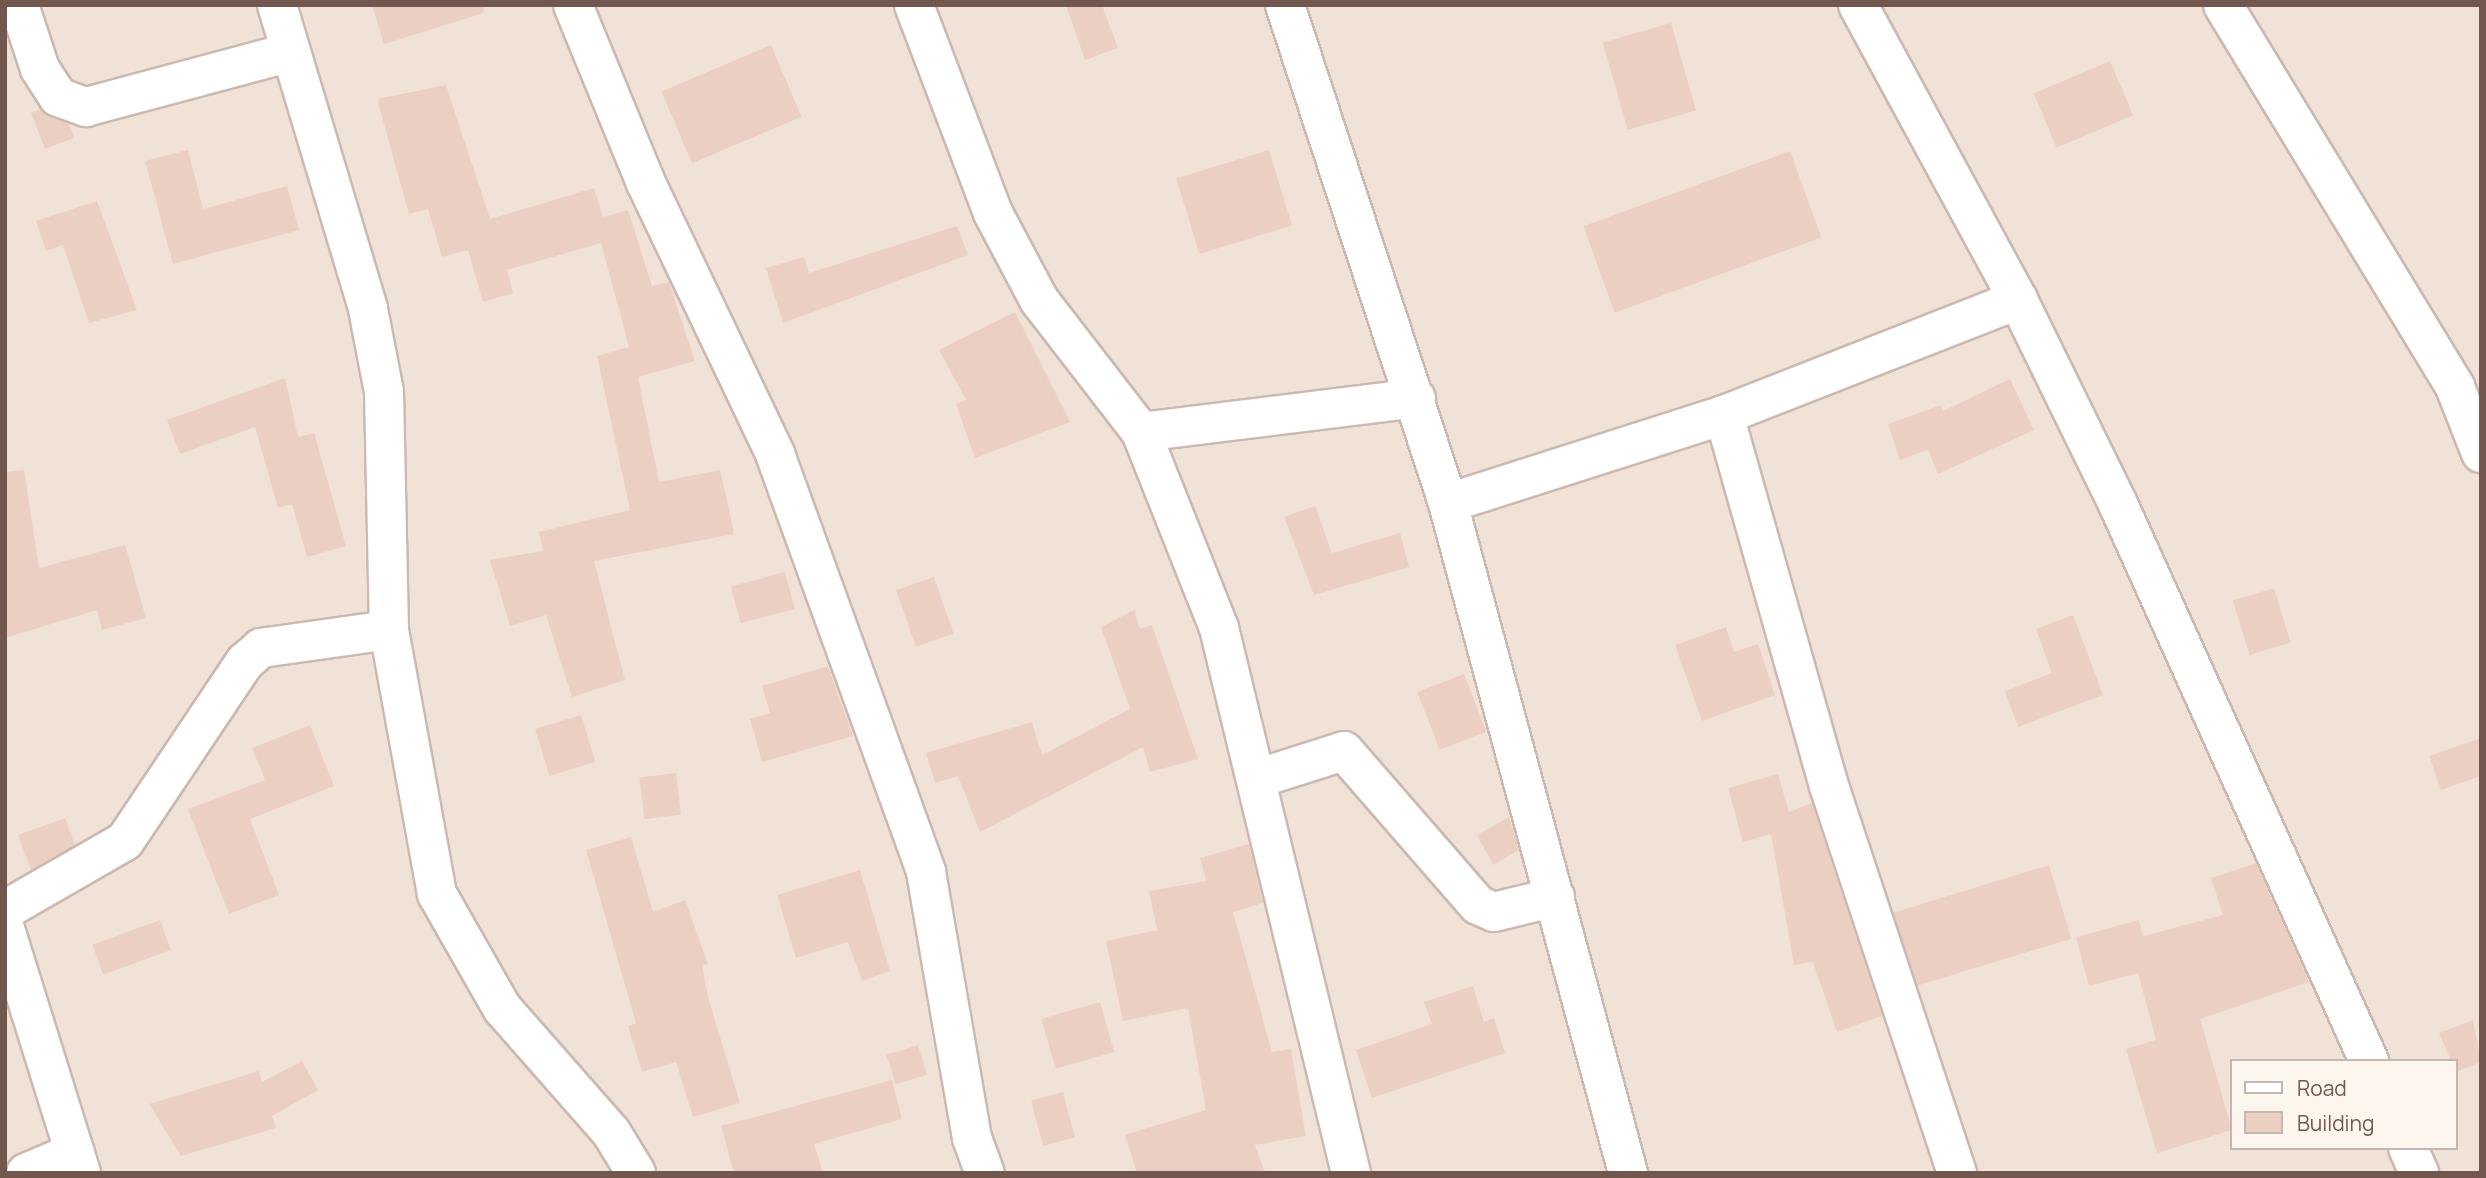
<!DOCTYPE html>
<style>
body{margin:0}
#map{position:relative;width:2486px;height:1178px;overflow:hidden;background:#faf1e9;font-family:Manrope,sans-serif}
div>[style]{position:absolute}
.residential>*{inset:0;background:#f1e2d8}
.building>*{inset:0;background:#eccfc3;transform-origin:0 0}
.roads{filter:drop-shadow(2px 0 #cbb9b0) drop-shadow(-2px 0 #cbb9b0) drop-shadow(0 2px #cbb9b0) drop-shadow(0 -2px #cbb9b0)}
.minor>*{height:38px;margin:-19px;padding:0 19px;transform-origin:19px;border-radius:19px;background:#fff}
span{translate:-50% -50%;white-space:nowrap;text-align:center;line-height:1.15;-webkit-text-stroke:5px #fdf6ef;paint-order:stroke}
.frame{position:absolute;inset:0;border:7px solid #72574f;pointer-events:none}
.legend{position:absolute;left:2230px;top:1059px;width:228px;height:91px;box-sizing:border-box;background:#fdf6ef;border:2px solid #c5b6af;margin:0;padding:9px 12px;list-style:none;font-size:21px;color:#72574f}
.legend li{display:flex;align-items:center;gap:14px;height:35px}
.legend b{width:35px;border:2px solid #c5b6af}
</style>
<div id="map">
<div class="residential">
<div style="clip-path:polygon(evenodd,5px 5px,2481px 5px,2481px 1173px,5px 1173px,5px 5px,2232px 1061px,2456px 1061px,2456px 1148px,2232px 1148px,2232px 1061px)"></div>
</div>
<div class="building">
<div style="clip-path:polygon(372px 5px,483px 5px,484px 13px,384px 44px)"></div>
<div style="clip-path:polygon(1066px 5px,1102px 5px,1118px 48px,1085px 60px)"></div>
<div style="left:1671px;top:23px;width:91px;height:71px;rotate:74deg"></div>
<div style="left:771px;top:45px;width:78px;height:119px;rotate:67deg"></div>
<div style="left:2110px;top:61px;width:59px;height:83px;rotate:67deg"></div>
<div style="clip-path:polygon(446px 85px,490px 219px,594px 188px,603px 217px,628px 210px,652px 286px,669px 282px,695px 361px,638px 377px,659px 482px,720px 470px,727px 499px,734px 534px,594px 561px,625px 680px,572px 697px,546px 615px,510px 626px,490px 560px,543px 551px,539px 532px,630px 510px,597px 356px,629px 347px,601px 243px,507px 270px,513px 293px,483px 302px,468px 250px,442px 257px,428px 209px,409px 214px,377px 99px)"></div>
<div style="clip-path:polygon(40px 109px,69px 124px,74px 138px,45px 149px,31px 113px)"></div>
<div style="clip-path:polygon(188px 150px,203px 209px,287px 186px,299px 230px,173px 264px,145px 161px)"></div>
<div style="left:1269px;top:150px;width:79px;height:97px;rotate:73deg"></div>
<div style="left:1790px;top:151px;width:92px;height:220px;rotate:70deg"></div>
<div style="clip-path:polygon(97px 201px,137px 310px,89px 323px,63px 245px,46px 251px,36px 221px)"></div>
<div style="clip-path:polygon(957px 226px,968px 255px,783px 323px,766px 268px,804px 257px,809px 273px)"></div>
<div style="clip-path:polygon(1015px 312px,1070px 422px,975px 458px,956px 404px,966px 400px,939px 350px)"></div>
<div style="clip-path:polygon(285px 378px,298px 437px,314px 433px,346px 546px,307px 557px,292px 504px,278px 508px,255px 427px,180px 454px,167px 420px)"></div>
<div style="clip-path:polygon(2010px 379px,2034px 430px,1938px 474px,1928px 450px,1900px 460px,1888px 424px,1941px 405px,1943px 411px)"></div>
<div style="clip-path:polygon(24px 470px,39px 568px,125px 545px,146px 618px,102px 630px,97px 610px,5px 638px,5px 472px)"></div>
<div style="clip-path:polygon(1315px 506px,1332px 553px,1400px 533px,1409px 567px,1314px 595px,1284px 517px)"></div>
<div style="left:785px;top:572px;width:38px;height:56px;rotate:75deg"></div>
<div style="left:934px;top:577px;width:60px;height:40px;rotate:71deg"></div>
<div style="left:2274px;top:588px;width:57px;height:43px;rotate:73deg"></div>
<div style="clip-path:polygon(1134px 610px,1140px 629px,1152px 625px,1198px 759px,1150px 772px,1143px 747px,980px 832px,958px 776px,935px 783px,926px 753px,1032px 722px,1042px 755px,1130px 709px,1101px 627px)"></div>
<div style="clip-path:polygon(2073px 615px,2103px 695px,2018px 727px,2005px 691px,2052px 673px,2036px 629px)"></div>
<div style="clip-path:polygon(1726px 627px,1734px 652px,1758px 644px,1775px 695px,1702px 721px,1675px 645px)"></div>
<div style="clip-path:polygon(828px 666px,853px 736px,762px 762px,750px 719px,770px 713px,762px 686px)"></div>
<div style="left:1464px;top:674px;width:62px;height:50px;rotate:69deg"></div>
<div style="left:581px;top:715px;width:49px;height:48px;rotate:73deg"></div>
<div style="clip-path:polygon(310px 725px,334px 786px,250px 819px,279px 895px,229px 914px,188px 809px,265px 780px,252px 748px)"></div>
<div style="clip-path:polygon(2481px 738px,2481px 776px,2441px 790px,2429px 756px)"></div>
<div style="left:676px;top:773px;width:42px;height:37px;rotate:83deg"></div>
<div style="clip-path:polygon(1778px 774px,1789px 812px,1812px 803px,1882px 1016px,1837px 1032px,1813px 962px,1794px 965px,1771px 834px,1743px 842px,1728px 788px)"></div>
<div style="clip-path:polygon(1509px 817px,1519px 850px,1493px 865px,1477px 835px)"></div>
<div style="clip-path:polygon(65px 818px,75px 845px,31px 870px,18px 835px)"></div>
<div style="clip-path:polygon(631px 837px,653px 912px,685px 900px,708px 964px,702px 965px,708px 997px,740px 1103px,693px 1117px,676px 1062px,642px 1072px,628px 1026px,636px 1023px,586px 850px)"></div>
<div style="clip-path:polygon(1249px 844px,1263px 903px,1233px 912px,1272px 1052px,1291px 1049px,1306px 1136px,1255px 1145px,1265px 1173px,1137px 1173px,1125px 1135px,1206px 1110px,1188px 1008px,1123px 1021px,1106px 941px,1157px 930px,1149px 891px,1206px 881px,1200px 858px)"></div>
<div style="clip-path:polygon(2256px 863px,2309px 982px,2200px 1019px,2232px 1130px,2157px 1153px,2126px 1049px,2156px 1040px,2138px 973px,2089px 986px,2076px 937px,2139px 920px,2143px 936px,2223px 915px,2211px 878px)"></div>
<div style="left:2049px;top:865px;width:77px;height:163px;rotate:73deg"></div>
<div style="clip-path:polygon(860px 870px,890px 971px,862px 981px,848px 942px,796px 958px,777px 895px)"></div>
<div style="left:160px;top:920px;width:32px;height:72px;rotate:70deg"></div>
<div style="clip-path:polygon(1473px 986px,1484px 1022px,1494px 1018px,1505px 1053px,1372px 1098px,1356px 1050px,1432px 1024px,1424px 1002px)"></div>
<div style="left:1100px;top:1002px;width:52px;height:61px;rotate:74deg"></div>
<div style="clip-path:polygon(2473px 1020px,2481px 1062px,2456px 1072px,2439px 1033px)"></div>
<div style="left:918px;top:1045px;width:31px;height:33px;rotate:73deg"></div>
<div style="clip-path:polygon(302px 1061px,318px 1090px,272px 1116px,276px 1128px,181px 1156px,149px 1104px,259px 1071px,262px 1082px)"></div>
<div style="clip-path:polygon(892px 1080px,902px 1119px,814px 1144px,823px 1173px,734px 1173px,721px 1126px)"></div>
<div style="left:1063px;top:1092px;width:47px;height:33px;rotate:75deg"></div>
</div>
<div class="roads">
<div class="minor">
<div style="left:19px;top:5px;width:67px;rotate:71.8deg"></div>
<div style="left:40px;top:69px;width:33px;rotate:57deg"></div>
<div style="left:58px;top:97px;width:30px;rotate:20deg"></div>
<div style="left:86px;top:107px;width:212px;rotate:-15deg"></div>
<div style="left:277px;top:5px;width:317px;rotate:73.3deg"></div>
<div style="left:368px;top:309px;width:85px;rotate:79.1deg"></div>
<div style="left:384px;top:392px;width:238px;rotate:88.8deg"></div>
<div style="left:389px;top:630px;width:268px;rotate:79.7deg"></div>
<div style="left:437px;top:894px;width:131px;rotate:60.3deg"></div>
<div style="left:502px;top:1008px;width:165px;rotate:48.7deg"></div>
<div style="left:611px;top:1132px;width:48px;rotate:58.6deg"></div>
<div style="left:573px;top:5px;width:192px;rotate:67.7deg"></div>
<div style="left:646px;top:183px;width:300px;rotate:64.5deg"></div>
<div style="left:775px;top:454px;width:444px;rotate:70.1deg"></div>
<div style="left:926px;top:872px;width:270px;rotate:80.2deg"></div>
<div style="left:972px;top:1138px;width:37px;rotate:70deg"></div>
<div style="left:914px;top:5px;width:222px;rotate:69.2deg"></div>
<div style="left:993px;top:213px;width:98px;rotate:62.1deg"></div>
<div style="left:1039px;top:300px;width:167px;rotate:52.3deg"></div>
<div style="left:1141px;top:432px;width:211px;rotate:68.3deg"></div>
<div style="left:1219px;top:628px;width:561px;rotate:76.39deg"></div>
<div style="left:1285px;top:5px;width:524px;rotate:71.88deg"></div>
<div style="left:1448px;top:503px;width:694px;rotate:74.96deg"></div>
<div style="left:1858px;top:5px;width:336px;rotate:61.5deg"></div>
<div style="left:2018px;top:300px;width:227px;rotate:63.9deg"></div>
<div style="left:2118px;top:504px;width:611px;rotate:65.74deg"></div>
<div style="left:2223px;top:5px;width:447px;rotate:58.7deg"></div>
<div style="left:2455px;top:387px;width:71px;rotate:68.5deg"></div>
<div style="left:1724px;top:415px;width:386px;rotate:74.2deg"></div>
<div style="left:1829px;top:786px;width:408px;rotate:71.7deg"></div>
<div style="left:1141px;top:432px;width:277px;rotate:-7deg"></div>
<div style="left:1448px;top:503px;width:290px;rotate:-17.7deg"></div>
<div style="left:1724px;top:415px;width:316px;rotate:-21.4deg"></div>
<div style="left:1256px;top:779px;width:92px;rotate:-17.7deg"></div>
<div style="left:1344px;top:751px;width:204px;rotate:49deg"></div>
<div style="left:1478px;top:905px;width:17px;rotate:24deg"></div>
<div style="left:1494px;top:912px;width:63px;rotate:-13.8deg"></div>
<div style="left:5px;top:910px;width:138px;rotate:-29.9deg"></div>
<div style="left:125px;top:841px;width:216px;rotate:-56.2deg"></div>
<div style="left:245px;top:662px;width:21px;rotate:-41deg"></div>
<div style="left:261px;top:648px;width:129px;rotate:-8deg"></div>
<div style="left:5px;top:929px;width:256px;rotate:72.7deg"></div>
<div style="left:2408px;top:1148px;width:27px;rotate:66deg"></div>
<div style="left:26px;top:1173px;width:53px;rotate:-23.2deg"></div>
</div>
</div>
<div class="frame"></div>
<ul class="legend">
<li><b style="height:9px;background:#fff"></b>Road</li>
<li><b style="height:19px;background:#eccfc3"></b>Building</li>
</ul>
</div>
